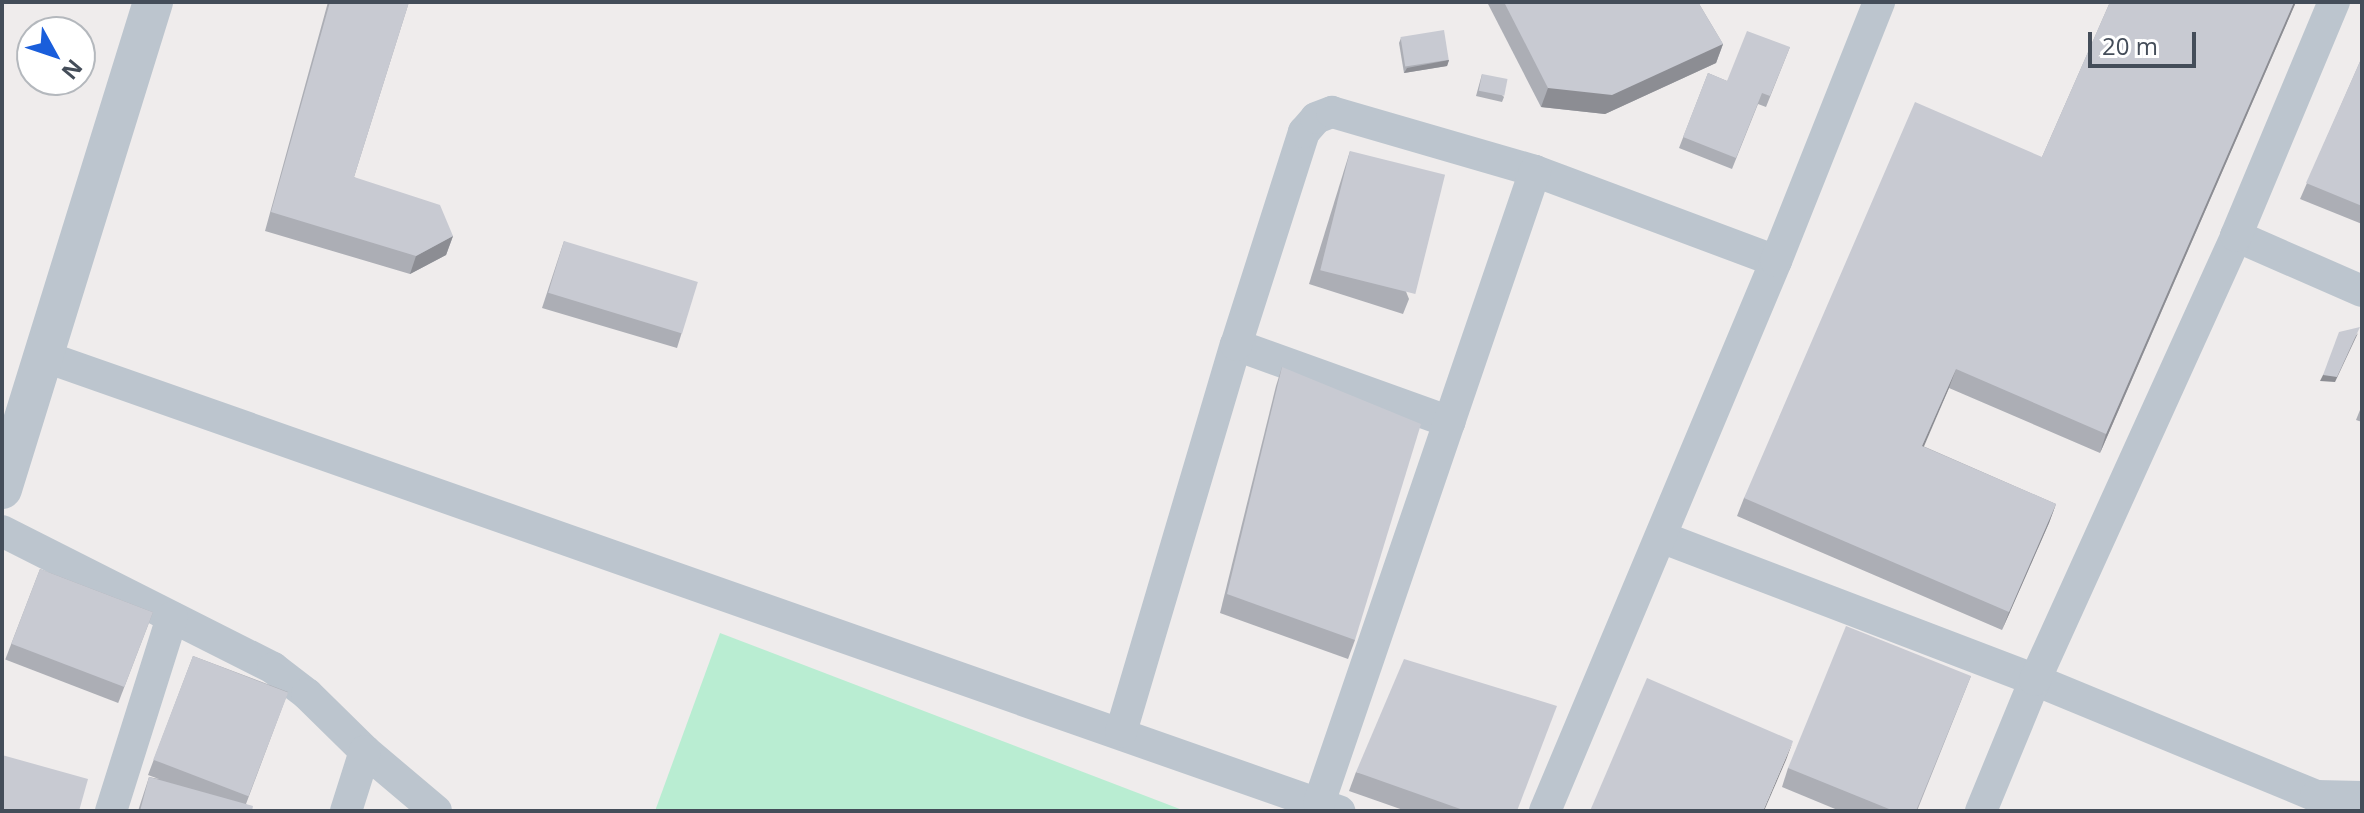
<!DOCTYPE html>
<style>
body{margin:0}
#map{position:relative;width:2364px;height:813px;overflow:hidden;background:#efecec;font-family:"Open Sans",sans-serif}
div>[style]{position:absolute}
.green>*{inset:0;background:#b9edd2}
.minor>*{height:32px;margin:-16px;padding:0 16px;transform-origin:16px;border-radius:16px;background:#bcc5ce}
.tertiary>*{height:40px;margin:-20px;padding:0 20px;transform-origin:20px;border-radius:20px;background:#bcc5ce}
.wall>*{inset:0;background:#acaeb5;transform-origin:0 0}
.shaded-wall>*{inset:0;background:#8c8d93}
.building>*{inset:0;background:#c8cad2;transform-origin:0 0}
span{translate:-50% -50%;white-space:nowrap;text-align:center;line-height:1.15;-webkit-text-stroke:6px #fff;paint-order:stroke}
.frame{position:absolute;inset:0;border:4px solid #444d59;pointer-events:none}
.north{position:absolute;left:16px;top:16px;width:80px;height:80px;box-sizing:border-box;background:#fff;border:2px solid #b4b8bd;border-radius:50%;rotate:130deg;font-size:22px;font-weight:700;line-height:32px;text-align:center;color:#444d59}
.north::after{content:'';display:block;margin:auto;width:28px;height:36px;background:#1a5edb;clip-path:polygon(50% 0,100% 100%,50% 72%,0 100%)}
.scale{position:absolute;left:2088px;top:32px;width:108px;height:36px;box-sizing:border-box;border:4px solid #444d59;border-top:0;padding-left:10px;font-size:24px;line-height:28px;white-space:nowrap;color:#444d59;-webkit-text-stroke:6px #fff;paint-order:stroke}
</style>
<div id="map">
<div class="green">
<div style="clip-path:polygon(720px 633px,1185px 811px,655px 811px)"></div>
</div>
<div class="minor">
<div style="left:2236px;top:236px;width:137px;rotate:23.6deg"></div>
<div style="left:1236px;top:345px;width:227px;rotate:19.8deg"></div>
<div style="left:43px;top:356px;width:1374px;rotate:19.35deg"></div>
<div style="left:2px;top:531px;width:304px;rotate:26.8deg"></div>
<div style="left:273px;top:668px;width:43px;rotate:37.4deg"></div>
<div style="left:307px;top:694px;width:81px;rotate:44.5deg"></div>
<div style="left:365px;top:751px;width:93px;rotate:40.2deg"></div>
<div style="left:1661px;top:537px;width:400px;rotate:20.9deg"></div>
<div style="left:2035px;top:680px;width:304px;rotate:22.4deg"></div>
<div style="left:2316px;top:796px;width:46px;rotate:1.2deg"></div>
<div style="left:1121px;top:732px;width:404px;rotate:-73.5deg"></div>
<div style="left:1236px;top:345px;width:224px;rotate:-72.3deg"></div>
<div style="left:1304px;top:132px;width:18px;rotate:-49deg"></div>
<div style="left:1316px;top:118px;width:17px;rotate:-21deg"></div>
<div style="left:1332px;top:112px;width:211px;rotate:16.2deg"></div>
<div style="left:1535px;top:171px;width:257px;rotate:20.5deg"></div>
<div style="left:1319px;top:803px;width:668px;rotate:-71.13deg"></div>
<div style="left:111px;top:811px;width:203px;rotate:-72.5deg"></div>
<div style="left:346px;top:811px;width:63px;rotate:-72.4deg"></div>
<div style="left:1545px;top:811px;width:597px;rotate:-67.22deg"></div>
<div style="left:1776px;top:261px;width:279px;rotate:-68.3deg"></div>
<div style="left:1981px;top:811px;width:142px;rotate:-67.6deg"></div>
<div style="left:2035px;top:680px;width:487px;rotate:-65.6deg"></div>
<div style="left:2236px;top:236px;width:254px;rotate:-67.3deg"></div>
</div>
<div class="tertiary">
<div style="left:2px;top:489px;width:510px;rotate:-72.77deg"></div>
</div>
<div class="wall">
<div style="clip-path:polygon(328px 2px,409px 2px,354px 177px,453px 236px,446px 255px,410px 274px,265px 231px)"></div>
<div style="clip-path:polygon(1487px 2px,1698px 2px,1723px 44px,1716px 63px,1605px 114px,1541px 107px)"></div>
<div style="clip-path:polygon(2110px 2px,2296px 2px,2100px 453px,1949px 388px,1923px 446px,2056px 504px,2049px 523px,2002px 630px,1737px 516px,1744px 498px,2042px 157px)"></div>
<div style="clip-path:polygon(1401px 38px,1449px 60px,1447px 66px,1404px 73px,1399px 43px)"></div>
<div style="clip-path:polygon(1790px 47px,1766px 107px,1758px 104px,1732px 169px,1679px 148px,1708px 73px,1727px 81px)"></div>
<div style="clip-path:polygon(2362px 57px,2362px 224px,2300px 199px)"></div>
<div style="clip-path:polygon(1482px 74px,1504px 97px,1502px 102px,1476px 96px)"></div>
<div style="clip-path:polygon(1350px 151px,1409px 299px,1403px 314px,1309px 284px)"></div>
<div style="clip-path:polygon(564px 241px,682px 332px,677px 348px,542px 308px)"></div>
<div style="clip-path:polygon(1282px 367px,1355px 640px,1348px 659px,1220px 613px,1276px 386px)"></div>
<div style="clip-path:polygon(2362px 405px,2362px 422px,2356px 420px)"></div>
<div style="left:40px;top:569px;width:121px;height:97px;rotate:21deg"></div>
<div style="clip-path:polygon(193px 656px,288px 692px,246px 804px,252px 811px,138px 811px,149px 777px,159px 779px,148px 775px)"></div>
<div style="clip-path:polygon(1971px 676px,1917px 811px,1840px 811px,1782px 787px,1788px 768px)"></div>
<div style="clip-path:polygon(1356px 772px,1517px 811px,1406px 811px,1349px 791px)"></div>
</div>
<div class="shaded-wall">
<div style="clip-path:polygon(2294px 2px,2296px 2px,2100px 453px,2106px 434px)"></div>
<div style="clip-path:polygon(1723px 44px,1716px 63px,1605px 114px,1541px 107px,1548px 88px)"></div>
<div style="clip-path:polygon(1449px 60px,1447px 66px,1404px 73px,1407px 68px)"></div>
<div style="clip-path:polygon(453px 236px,446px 255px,410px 274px,416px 256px)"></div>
<div style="clip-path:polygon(2358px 333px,2335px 382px,2320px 381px,2323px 375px)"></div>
<div style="clip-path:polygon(1956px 369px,1949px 388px,1916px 465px,1922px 446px)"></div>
<div style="clip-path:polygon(2056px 504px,2049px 523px,2002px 630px,2009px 612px)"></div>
<div style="clip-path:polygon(1793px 741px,1786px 760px,1764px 811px,1763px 811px)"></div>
</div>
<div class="building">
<div style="clip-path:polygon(330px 2px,409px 2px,354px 177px,440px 205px,453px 236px,416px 256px,271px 212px)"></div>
<div style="clip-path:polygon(1504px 2px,1698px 2px,1723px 44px,1612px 95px,1548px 88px)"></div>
<div style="clip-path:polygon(2110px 2px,2294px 2px,2106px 434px,1956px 369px,1922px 446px,2056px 504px,2009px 612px,1744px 498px,1915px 102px,2042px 157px)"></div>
<div style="left:1444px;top:30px;width:30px;height:44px;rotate:81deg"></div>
<div style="clip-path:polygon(1747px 31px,1790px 47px,1770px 96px,1762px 93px,1736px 158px,1683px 137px,1708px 73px,1727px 81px)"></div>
<div style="clip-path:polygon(2362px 57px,2362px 206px,2306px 183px)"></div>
<div style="left:1482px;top:74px;width:26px;height:17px;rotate:11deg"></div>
<div style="left:1350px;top:151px;width:98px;height:123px;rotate:14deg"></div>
<div style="left:564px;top:241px;width:140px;height:54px;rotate:17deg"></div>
<div style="clip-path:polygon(2360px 327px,2337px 377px,2323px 375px,2339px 332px)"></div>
<div style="clip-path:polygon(1282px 367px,1421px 424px,1355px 640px,1227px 594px)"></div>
<div style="left:40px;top:569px;width:121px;height:80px;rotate:21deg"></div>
<div style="clip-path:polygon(1846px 626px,1971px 676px,1916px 811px,1894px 811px,1788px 768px)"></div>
<div style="left:193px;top:656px;width:102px;height:111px;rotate:21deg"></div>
<div style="clip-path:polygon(1404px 659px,1557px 706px,1517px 811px,1466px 811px,1356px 772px)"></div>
<div style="clip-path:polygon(1647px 678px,1793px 741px,1763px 811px,1590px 811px)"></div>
<div style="clip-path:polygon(2px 755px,88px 779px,79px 811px,2px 811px)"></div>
<div style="clip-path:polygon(149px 777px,253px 806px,252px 811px,140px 811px)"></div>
</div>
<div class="frame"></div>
<div class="north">N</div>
<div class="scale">20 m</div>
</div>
